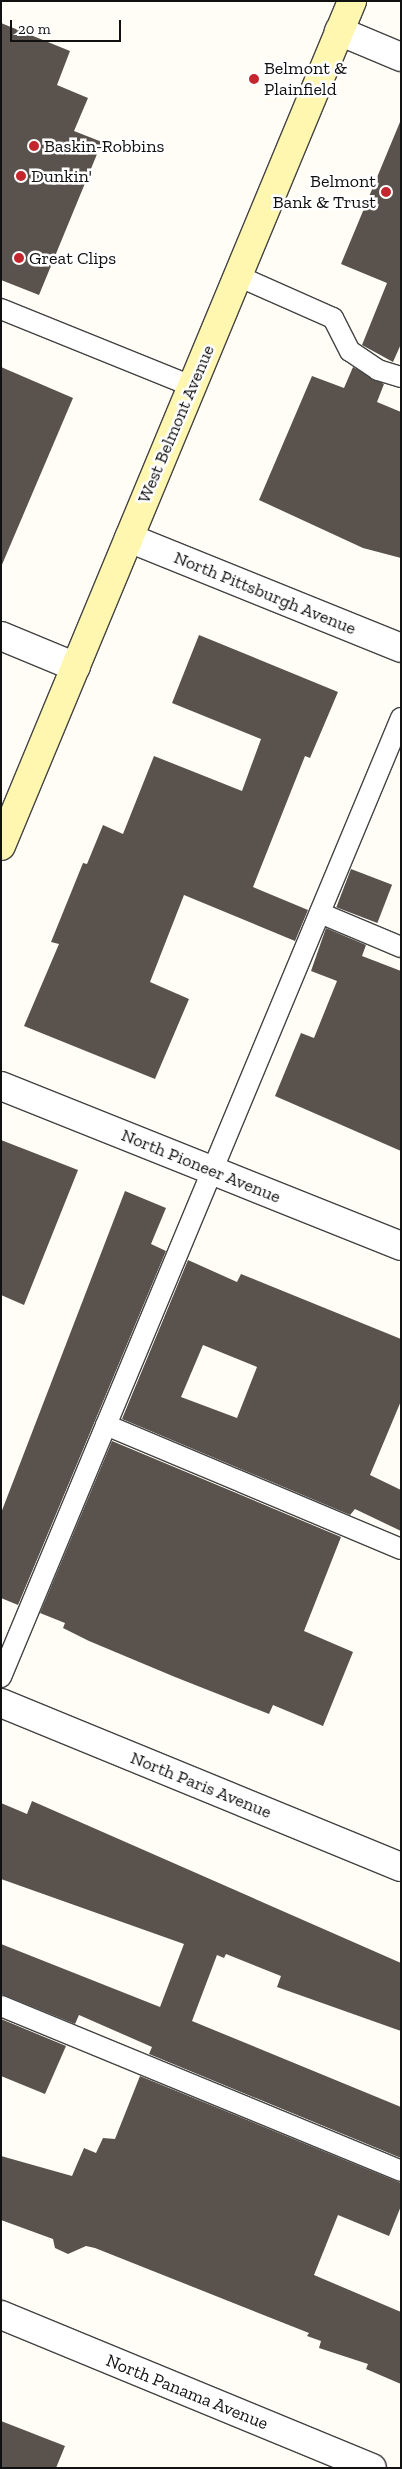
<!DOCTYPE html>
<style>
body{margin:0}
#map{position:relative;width:402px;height:2469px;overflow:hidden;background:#fffdf5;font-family:"Zilla Slab",serif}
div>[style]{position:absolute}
.building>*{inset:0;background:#5a524d;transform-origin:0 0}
.roads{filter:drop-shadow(1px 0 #444) drop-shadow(-1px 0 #444) drop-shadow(0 1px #444) drop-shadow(0 -1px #444)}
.service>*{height:20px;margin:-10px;padding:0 10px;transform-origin:10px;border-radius:10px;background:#fff}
.minor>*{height:28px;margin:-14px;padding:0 14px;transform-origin:14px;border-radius:14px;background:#fff}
.secondary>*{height:28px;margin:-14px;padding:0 14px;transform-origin:14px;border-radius:14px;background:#fff6b0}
.dots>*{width:14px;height:14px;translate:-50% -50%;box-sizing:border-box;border:2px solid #fff;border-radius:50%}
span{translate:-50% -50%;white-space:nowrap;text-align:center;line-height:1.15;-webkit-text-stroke:5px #fff;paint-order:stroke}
.poi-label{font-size:18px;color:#111}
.left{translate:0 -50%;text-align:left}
.right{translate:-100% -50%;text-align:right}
.street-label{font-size:18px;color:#111}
.frame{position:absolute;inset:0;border:2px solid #111;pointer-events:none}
.scale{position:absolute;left:10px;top:20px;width:111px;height:22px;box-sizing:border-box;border:2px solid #111;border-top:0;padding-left:6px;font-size:15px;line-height:18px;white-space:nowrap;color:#111;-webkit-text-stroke:4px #fff;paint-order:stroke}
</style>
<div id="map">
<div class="building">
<div style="clip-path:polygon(1px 23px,70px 51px,57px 85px,88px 98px,74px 131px,102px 142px,39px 295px,1px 280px)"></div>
<div style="clip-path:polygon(400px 122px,401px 344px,393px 362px,362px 345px,387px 283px,341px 264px)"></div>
<div style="clip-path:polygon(1px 367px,73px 398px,1px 567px)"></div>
<div style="clip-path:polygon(353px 367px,384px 384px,377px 402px,401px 412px,401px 558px,363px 548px,259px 500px,312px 376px,344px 388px)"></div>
<div style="clip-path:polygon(199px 635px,338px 692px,310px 758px,305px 756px,253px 887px,308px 910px,295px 941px,184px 895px,150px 982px,189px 999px,155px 1079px,24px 1026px,59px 944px,51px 942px,83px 863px,87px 864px,103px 825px,123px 834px,154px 756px,242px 791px,261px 739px,172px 703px)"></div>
<div style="left:351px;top:869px;width:44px;height:41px;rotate:21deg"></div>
<div style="clip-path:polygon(326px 928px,366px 945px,362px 956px,401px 971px,401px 1151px,275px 1096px,301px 1033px,314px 1038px,337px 981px,311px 971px)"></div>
<div style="clip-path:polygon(1px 1140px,78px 1170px,24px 1305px,1px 1295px)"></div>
<div style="clip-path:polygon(125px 1191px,166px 1208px,151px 1244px,166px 1251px,18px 1605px,1px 1598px,1px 1513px)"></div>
<div style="clip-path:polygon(evenodd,188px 1260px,237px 1282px,241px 1274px,401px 1339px,401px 1401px,370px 1475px,401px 1490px,401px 1531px,355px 1509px,350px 1515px,122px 1419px,188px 1260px,203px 1345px,257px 1367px,237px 1418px,181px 1397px,203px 1345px)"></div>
<div style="clip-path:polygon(112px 1441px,341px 1537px,304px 1631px,353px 1652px,323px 1726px,273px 1705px,269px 1714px,175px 1677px,89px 1641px,63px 1628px,65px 1623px,40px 1613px)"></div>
<div style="clip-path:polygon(32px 1801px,401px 1963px,401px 2031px,277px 1987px,281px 1976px,226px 1954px,224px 1958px,217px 1955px,192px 2021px,401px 2107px,401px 2158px,149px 2054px,152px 2047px,79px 2015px,75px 2024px,1px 1994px,1px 1944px,160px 2007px,184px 1944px,1px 1879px,1px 1803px,27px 1814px)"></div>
<div style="clip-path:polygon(1px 2019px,66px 2046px,45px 2094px,1px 2076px)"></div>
<div style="clip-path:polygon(140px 2076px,401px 2183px,401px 2206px,389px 2236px,338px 2215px,314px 2275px,401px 2312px,401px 2384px,366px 2369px,368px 2364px,319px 2348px,321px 2341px,307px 2336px,309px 2333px,95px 2248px,86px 2246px,68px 2254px,55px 2248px,53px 2239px,1px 2220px,1px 2156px,72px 2176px,84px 2148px,96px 2153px,103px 2138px,115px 2139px)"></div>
<div style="clip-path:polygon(1px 2421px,65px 2446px,56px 2468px,1px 2468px)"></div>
</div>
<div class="roads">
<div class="service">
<div style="left:238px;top:276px;width:104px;rotate:23.9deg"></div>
<div style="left:333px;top:318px;width:37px;rotate:63deg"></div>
<div style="left:350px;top:351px;width:34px;rotate:34deg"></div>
<div style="left:378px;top:370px;width:24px;rotate:17deg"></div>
<div style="left:1px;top:309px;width:206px;rotate:22deg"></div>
<div style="left:320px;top:913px;width:88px;rotate:22.8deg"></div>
<div style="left:106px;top:1425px;width:320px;rotate:22.8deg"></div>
<div style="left:1px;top:1677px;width:1039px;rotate:-67.36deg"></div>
<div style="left:1px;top:2006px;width:433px;rotate:22.4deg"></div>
</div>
<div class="minor">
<div style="left:339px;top:31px;width:67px;rotate:22.8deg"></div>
<div style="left:129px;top:538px;width:293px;rotate:22deg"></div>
<div style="left:1px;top:636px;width:81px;rotate:22.5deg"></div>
<div style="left:1px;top:1086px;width:431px;rotate:21.8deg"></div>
<div style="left:1px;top:1703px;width:432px;rotate:22.3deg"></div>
<div style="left:1px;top:2315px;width:401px;rotate:22.4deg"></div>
</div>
<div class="secondary">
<div style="left:1px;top:846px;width:915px;rotate:-67.44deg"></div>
</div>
</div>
<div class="dots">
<div style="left:254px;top:79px;background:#c4262e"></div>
<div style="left:34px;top:146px;background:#c4262e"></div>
<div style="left:21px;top:176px;background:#c4262e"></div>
<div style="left:386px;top:192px;background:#c4262e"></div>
<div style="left:19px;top:258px;background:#c4262e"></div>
</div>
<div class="poi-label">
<span class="left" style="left:264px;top:79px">Belmont &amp;<br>Plainfield</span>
<span class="left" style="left:44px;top:146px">Baskin-Robbins</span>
<span class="left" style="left:31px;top:176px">Dunkin'</span>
<span class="right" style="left:376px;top:192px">Belmont<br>Bank &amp; Trust</span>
<span class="left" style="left:29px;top:258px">Great Clips</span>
</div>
<div class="street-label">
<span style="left:176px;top:424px;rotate:-67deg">West Belmont Avenue</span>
<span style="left:265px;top:593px;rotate:22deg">North Pittsburgh Avenue</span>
<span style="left:201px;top:1166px;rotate:22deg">North Pioneer Avenue</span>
<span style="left:201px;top:1785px;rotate:22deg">North Paris Avenue</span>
<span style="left:187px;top:2392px;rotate:22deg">North Panama Avenue</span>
</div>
<div class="frame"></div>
<div class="scale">20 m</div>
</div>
